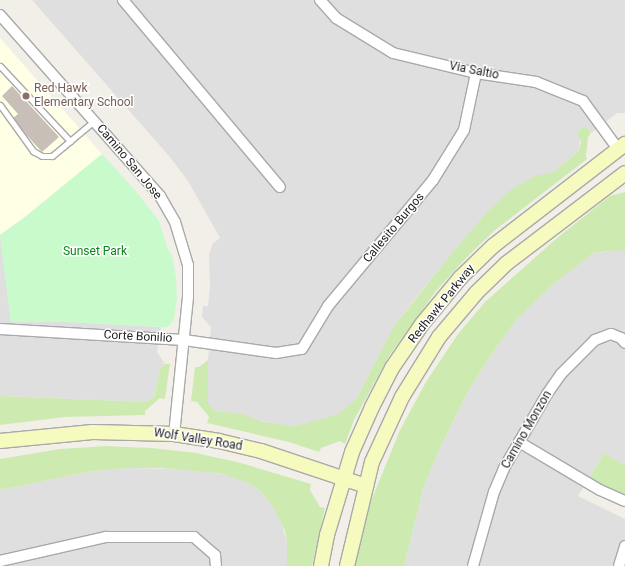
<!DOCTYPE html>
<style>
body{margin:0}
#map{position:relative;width:625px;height:566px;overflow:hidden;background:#f2efe9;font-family:Roboto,sans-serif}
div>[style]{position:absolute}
.residential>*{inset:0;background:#e0dfdf}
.education>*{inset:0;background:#ffffe5}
.grass>*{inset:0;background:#cdebb0}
.park>*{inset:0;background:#c8facc}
.building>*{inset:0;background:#c7bfb8}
.roads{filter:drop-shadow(1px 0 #a9a9a9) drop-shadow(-1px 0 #a9a9a9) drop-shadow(0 1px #a9a9a9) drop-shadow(0 -1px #a9a9a9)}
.lane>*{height:5px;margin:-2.5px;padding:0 2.5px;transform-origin:2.5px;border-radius:2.5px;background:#fff}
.street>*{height:10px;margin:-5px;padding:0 5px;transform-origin:5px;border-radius:5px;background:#fff}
.secondary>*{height:14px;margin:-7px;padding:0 7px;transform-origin:7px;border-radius:7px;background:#f7fabf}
.dots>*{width:11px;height:11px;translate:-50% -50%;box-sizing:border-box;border:2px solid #fff;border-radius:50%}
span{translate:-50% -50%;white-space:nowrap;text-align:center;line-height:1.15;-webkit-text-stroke:3px #fff;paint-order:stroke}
.street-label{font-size:12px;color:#222}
.education-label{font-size:12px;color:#785e54}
.left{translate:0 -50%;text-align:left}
.park-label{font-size:12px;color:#0c8416}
</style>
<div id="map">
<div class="residential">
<div style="clip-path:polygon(32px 0,625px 0,625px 113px,617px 113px,591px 133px,585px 125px,580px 137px,579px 150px,574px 155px,553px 172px,541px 175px,487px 212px,418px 295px,394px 326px,357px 398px,337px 416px,295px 426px,274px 424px,215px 411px,208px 403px,208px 360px,211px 327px,202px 317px,203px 306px,208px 306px,210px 286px,209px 254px,213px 243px,220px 238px,188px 181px,169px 156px)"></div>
<div style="clip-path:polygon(0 235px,11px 322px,67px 322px,161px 327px,157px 352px,165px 364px,160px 369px,154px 397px,146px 402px,0 396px)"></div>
<div style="clip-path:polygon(621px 249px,625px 250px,625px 466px,604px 453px,578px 496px,625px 519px,625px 566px,404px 566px,424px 486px,440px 448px,467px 393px,491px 355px,516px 320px,551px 286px,576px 264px,592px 254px)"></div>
<div style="clip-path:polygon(129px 468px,203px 470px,235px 477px,249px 483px,261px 492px,272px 505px,279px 516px,287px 542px,287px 566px,0 566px,0 490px,92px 471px)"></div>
</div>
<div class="education">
<div style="clip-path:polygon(0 38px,102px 154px,25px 217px,0 235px)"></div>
</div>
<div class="grass">
<div style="clip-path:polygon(585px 125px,591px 133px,588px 137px,586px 156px,587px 159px,495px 230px,466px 258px,436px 291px,389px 356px,354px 420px,345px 444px,340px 441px,321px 448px,319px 452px,289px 442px,207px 423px,209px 417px,197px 402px,191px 401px,195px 367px,199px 367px,208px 360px,208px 403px,215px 411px,242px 414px,263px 422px,295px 426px,337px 415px,357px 398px,394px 326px,457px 247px,487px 212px,512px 189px,535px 176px,553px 172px,574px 155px,579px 150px,581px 142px,577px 134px)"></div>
<div style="clip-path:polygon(625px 192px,625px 250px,607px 251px,592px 254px,551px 286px,516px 320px,491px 355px,467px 393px,440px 448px,424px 486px,404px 566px,355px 566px,360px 537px,367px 511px,400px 430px,426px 382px,458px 334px,485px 302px,557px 238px,610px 196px)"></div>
<div style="clip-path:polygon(165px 364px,170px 364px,165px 399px,160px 398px,145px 411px,145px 415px,65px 417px,0 425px,0 396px,146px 402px,154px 397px,160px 369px)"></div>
<div style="clip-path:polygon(106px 446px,152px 448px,196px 453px,241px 463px,311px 484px,310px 490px,320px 507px,325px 508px,312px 566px,287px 566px,287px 542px,285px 531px,272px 505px,261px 492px,249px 483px,219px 473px,160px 468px,129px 468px,92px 471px,0 490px,0 459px,60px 449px)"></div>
<div style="clip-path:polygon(604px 453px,625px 466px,625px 495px,589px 478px)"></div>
</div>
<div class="park">
<div style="clip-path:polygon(102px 154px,135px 190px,159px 221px,168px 250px,172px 254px,176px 278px,177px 298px,174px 319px,168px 327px,161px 327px,67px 322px,11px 322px,0 235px,25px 217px)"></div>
</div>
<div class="building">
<div style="clip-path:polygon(12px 86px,59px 137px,42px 152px,12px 119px,18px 114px,2px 96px)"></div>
</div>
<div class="roads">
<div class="lane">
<div style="left:0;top:66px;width:103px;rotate:47deg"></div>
<div style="left:0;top:105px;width:57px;rotate:54.3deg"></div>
<div style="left:33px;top:151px;width:10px;rotate:29deg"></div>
<div style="left:42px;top:156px;width:10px"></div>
<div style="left:52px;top:156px;width:55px;rotate:-39.8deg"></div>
</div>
<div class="street">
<div style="left:123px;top:0;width:244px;rotate:50deg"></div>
<div style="left:320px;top:0;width:24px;rotate:48deg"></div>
<div style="left:336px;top:18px;width:67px;rotate:31.6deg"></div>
<div style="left:393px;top:53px;width:85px;rotate:13.5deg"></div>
<div style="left:476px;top:73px;width:61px;rotate:8.5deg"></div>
<div style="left:536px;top:82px;width:51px;rotate:22deg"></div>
<div style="left:583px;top:101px;width:59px;rotate:53.9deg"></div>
<div style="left:0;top:15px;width:242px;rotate:48.5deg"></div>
<div style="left:160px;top:196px;width:30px;rotate:60deg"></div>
<div style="left:175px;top:222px;width:45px;rotate:73.2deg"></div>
<div style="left:188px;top:265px;width:32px;rotate:90deg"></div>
<div style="left:188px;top:297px;width:138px;rotate:95.8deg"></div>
<div style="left:0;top:329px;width:184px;rotate:3.4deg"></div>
<div style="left:184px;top:340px;width:93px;rotate:8deg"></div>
<div style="left:276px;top:353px;width:26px;rotate:-9deg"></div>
<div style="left:302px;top:349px;width:50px;rotate:-58.8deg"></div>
<div style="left:328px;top:306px;width:164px;rotate:-50.2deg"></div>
<div style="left:433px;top:180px;width:59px;rotate:-58.2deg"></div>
<div style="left:464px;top:130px;width:58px;rotate:-78.1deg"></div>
<div style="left:519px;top:442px;width:94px;rotate:30.7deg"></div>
<div style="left:600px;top:490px;width:27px;rotate:24deg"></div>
<div style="left:0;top:561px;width:109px;rotate:-12.8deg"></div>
<div style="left:106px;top:537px;width:88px"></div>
<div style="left:194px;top:537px;width:28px;rotate:41deg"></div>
<div style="left:215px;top:555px;width:11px;rotate:85deg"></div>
<div style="left:473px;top:566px;width:77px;rotate:-74.2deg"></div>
<div style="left:494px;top:492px;width:26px;rotate:-67deg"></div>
<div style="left:504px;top:468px;width:86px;rotate:-59.8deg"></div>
<div style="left:547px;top:394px;width:24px;rotate:-55deg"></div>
<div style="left:561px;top:374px;width:48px;rotate:-45deg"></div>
<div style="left:595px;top:340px;width:17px;rotate:-21deg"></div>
<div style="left:611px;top:334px;width:11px;rotate:22deg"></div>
<div style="left:621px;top:338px;width:6px;rotate:51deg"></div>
<div style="left:619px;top:566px;width:21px;rotate:-73deg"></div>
</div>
<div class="secondary">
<div style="left:0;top:441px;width:93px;rotate:-5.5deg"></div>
<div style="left:93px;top:432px;width:81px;rotate:1.4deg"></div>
<div style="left:174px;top:434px;width:46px;rotate:8.8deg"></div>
<div style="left:219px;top:441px;width:43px;rotate:13.4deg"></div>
<div style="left:261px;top:451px;width:111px;rotate:18.4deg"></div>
<div style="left:321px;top:566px;width:32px;rotate:-79deg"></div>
<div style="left:327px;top:535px;width:87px;rotate:-73.2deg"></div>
<div style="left:352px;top:452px;width:49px;rotate:-66deg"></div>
<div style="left:372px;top:407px;width:44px;rotate:-62.9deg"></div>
<div style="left:392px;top:368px;width:53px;rotate:-55.7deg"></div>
<div style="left:422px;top:324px;width:60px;rotate:-50.4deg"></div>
<div style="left:460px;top:278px;width:46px;rotate:-44.1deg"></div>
<div style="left:493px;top:246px;width:167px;rotate:-37.7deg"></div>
<div style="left:347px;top:566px;width:107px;rotate:-76.5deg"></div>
<div style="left:372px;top:462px;width:72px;rotate:-65.2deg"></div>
<div style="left:402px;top:397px;width:70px;rotate:-58.3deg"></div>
<div style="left:439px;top:337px;width:57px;rotate:-49.9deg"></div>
<div style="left:476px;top:293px;width:43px;rotate:-44.1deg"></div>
<div style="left:507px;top:263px;width:148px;rotate:-37.3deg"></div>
</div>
</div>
<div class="dots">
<div style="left:26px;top:96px;background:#8d6e63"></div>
</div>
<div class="street-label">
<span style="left:474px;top:71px;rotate:11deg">Via Saltio</span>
<span style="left:129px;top:162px;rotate:50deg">Camino San Jose</span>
<span style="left:394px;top:228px;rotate:-50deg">Callesito Burgos</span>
<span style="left:442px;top:304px;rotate:-51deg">Redhawk Parkway</span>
<span style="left:138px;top:337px;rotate:3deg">Corte Bonilio</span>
<span style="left:527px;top:430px;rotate:-60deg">Camino Monzon</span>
<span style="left:198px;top:440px;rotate:9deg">Wolf Valley Road</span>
</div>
<div class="education-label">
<span class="left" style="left:34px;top:96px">Red Hawk<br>Elementary School</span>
</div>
<div class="park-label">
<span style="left:95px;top:252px">Sunset Park</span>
</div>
</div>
